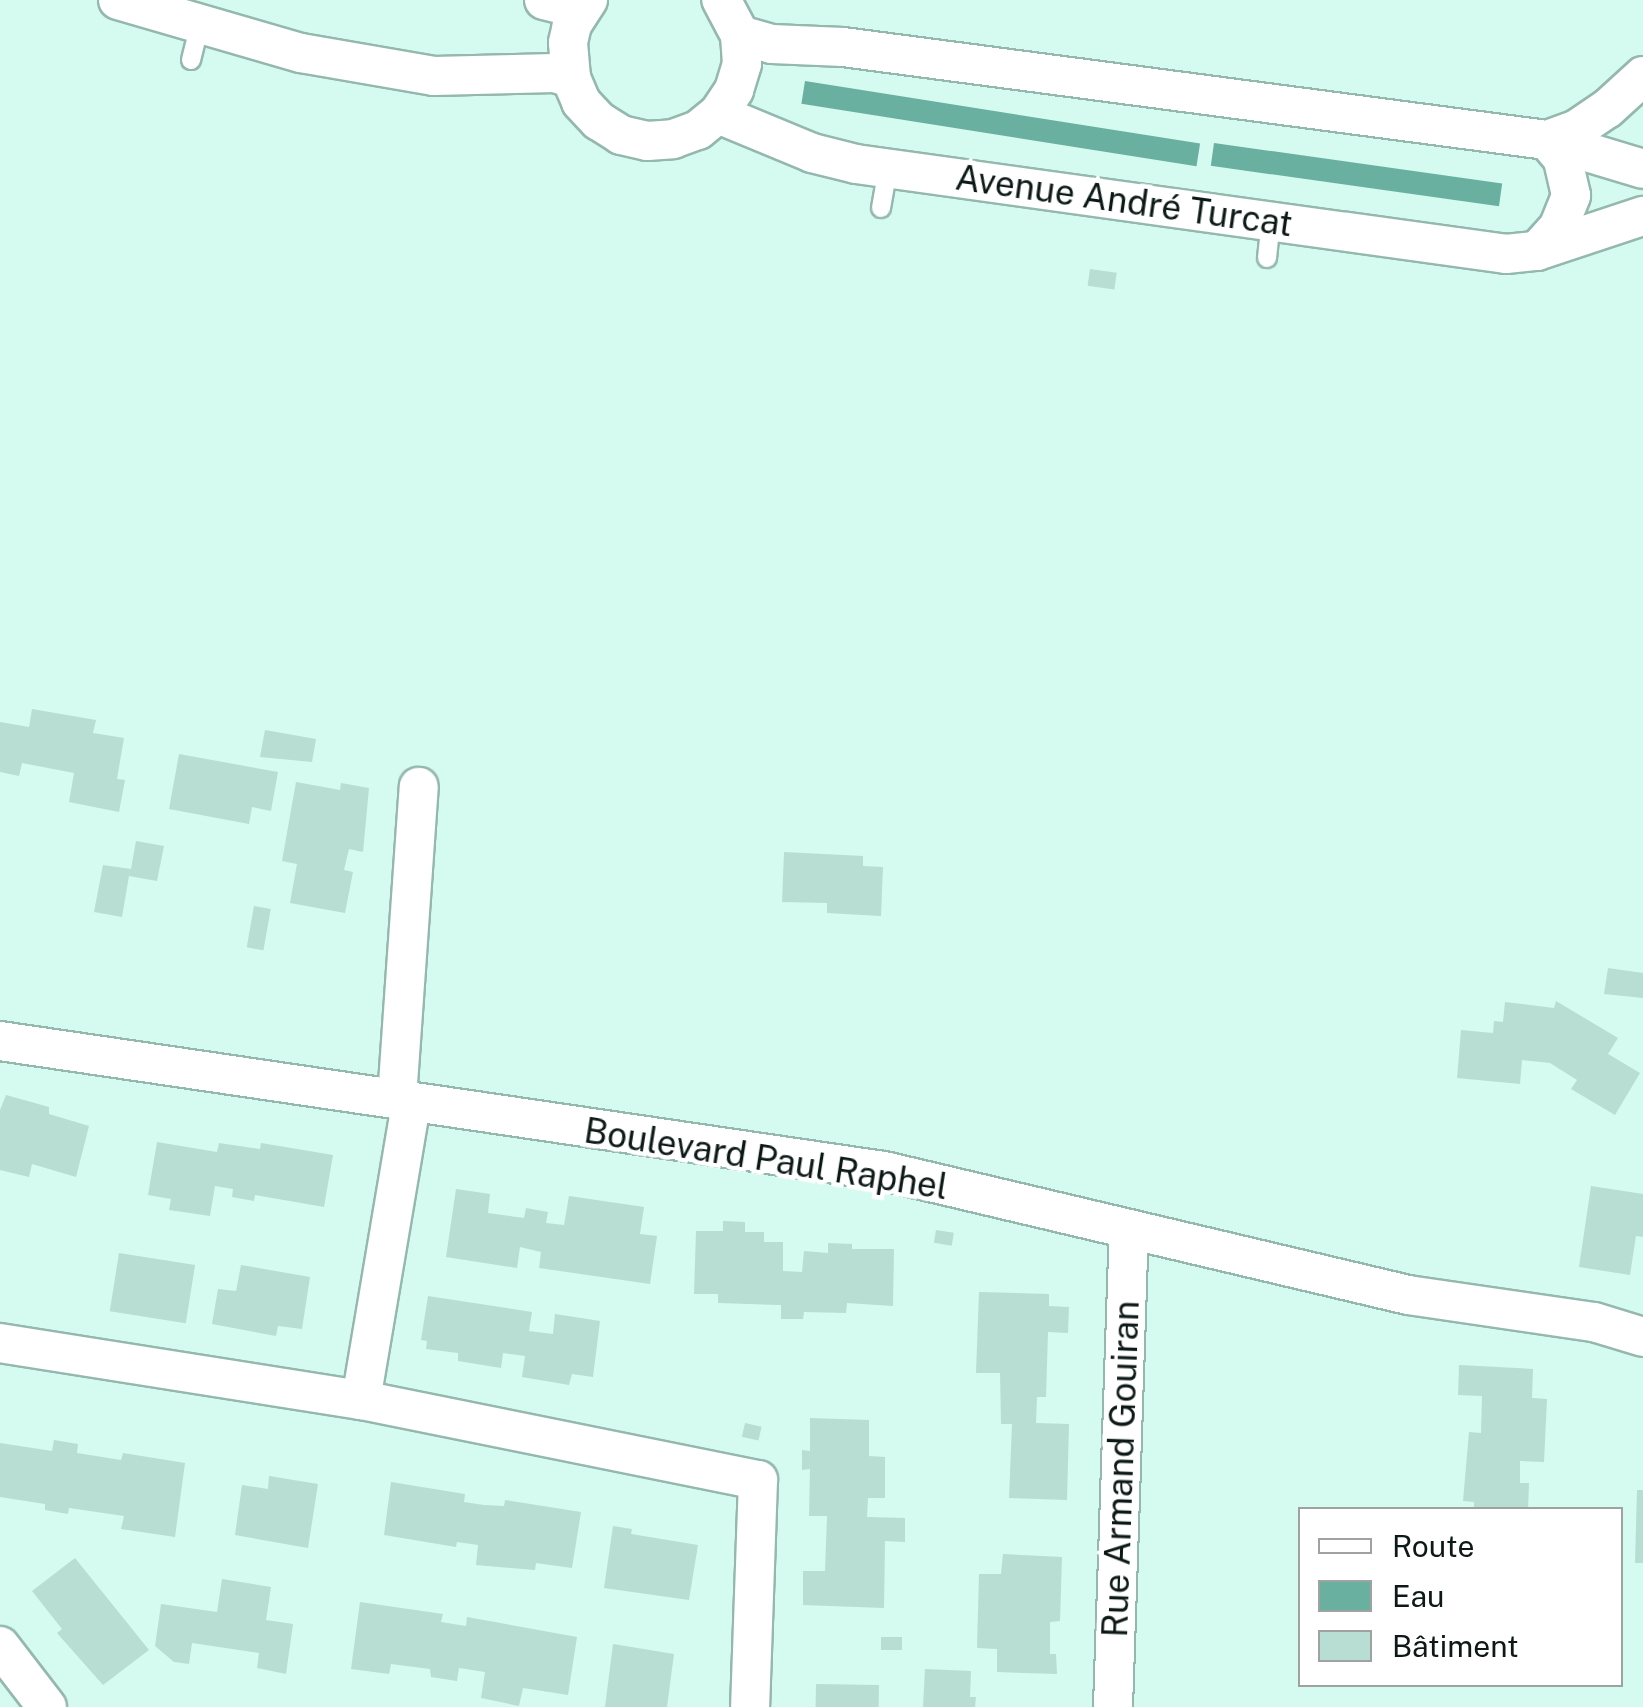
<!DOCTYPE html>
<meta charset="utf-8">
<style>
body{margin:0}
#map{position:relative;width:1643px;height:1707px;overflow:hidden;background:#d5faf0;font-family:"Public Sans",sans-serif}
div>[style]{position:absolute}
.water>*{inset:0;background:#69b0a0;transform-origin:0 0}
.building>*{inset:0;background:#b8ddd3;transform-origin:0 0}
.roads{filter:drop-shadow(2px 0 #94b8ae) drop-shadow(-2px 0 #94b8ae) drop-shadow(0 2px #94b8ae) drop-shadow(0 -2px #94b8ae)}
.lane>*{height:18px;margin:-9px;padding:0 9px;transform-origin:9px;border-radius:9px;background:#fff}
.street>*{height:38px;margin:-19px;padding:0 19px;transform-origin:19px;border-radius:19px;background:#fff}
span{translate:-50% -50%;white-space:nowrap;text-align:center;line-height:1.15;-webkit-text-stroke:9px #fff;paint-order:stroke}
.street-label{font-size:35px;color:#0c1916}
.legend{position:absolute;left:1298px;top:1507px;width:325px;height:180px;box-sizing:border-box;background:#fff;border:2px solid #9ea3a2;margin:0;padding:12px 18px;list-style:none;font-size:30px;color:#0c1916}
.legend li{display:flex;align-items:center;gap:20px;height:50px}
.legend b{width:50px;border:2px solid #9ea3a2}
</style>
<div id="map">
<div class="water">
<div style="left:805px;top:81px;width:400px;height:23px;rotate:9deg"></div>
<div style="left:1214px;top:143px;width:291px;height:23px;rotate:8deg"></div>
</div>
<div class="building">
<div style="left:1090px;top:269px;width:27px;height:17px;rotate:8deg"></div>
<div style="clip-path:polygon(32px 709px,96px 720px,93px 733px,124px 738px,117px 779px,125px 780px,119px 812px,69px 802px,74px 773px,22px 763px,19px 776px,0 772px,0 722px,29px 727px)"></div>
<div style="clip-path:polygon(265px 730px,316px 739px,312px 762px,260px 757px)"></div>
<div style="clip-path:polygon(179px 754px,278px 772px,271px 811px,252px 807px,249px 824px,169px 809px)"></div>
<div style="clip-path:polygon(296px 782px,340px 790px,341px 783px,369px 788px,363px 852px,349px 849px,344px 870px,353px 872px,345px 913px,290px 903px,297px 864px,282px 861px)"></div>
<div style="clip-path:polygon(136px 841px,164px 846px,157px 881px,129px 876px,122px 917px,94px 912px,103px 865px,131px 869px)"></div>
<div style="clip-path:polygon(784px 852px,863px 856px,863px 866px,883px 867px,881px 916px,827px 913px,827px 903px,782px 902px)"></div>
<div style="left:254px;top:906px;width:17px;height:42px;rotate:10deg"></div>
<div style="clip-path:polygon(1608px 968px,1643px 973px,1643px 998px,1604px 994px)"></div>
<div style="clip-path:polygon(1556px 1001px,1618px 1038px,1608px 1054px,1640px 1073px,1615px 1115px,1571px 1089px,1577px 1080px,1550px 1063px,1522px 1060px,1520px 1084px,1457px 1078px,1461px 1030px,1493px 1033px,1494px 1021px,1503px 1022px,1505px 1002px,1554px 1008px)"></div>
<div style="clip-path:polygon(6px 1095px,49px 1107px,49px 1114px,89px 1126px,76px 1177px,32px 1164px,29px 1177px,0 1170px,0 1110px)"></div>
<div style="clip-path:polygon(157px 1142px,217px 1152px,219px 1143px,260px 1149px,261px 1143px,333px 1155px,324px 1207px,255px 1195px,254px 1201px,232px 1197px,233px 1189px,215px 1186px,210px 1216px,169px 1210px,171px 1199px,148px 1195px)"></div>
<div style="clip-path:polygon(1591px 1186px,1643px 1194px,1643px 1237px,1636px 1236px,1630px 1275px,1579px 1267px)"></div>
<div style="clip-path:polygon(456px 1189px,490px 1194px,488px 1213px,524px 1218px,526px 1208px,548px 1212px,546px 1223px,564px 1225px,569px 1196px,644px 1207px,640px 1234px,657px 1236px,650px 1284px,539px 1268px,541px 1252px,520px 1247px,517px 1268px,446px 1257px)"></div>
<div style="clip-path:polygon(723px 1221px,745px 1222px,745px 1232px,764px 1232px,764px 1242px,783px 1242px,783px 1271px,802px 1272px,804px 1251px,828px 1253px,828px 1243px,852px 1244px,852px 1249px,894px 1249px,893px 1306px,847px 1303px,846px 1313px,804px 1312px,803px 1319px,781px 1319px,781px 1305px,718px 1303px,718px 1294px,694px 1294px,696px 1231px,723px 1231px)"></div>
<div style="left:936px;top:1230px;width:18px;height:13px;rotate:9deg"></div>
<div style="left:119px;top:1253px;width:77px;height:59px;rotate:9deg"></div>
<div style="clip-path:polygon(241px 1265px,310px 1277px,302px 1329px,278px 1326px,276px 1336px,212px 1324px,218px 1289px,236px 1291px)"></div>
<div style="clip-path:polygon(979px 1292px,1049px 1294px,1049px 1306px,1069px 1307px,1068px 1333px,1048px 1332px,1046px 1397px,1037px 1397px,1036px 1423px,1069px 1424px,1067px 1500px,1009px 1498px,1012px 1424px,1001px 1424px,1000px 1373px,976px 1373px)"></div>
<div style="clip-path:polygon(428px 1296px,532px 1312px,529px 1331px,553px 1334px,555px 1314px,600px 1321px,593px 1377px,572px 1374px,569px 1385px,522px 1377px,525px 1356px,503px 1353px,501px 1368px,458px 1361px,458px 1353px,426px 1349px,427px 1341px,421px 1340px)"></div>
<div style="clip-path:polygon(1459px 1365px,1533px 1369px,1532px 1398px,1547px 1399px,1544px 1462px,1520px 1461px,1520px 1483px,1529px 1483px,1528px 1510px,1474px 1510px,1474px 1502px,1463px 1501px,1469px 1432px,1481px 1433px,1482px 1396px,1458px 1395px)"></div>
<div style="clip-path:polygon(810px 1418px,869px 1420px,869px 1456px,885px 1457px,885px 1498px,868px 1498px,867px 1517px,905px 1518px,905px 1542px,885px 1541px,884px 1608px,803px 1605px,803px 1571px,825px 1571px,827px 1516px,809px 1516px,810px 1469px,802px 1470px,802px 1450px,810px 1451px)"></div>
<div style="left:745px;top:1423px;width:17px;height:14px;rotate:13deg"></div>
<div style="clip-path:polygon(54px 1440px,78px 1444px,77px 1453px,121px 1460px,123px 1453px,185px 1463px,175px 1537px,121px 1529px,124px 1516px,69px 1508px,68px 1514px,45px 1510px,45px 1504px,0 1497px,0 1443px,52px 1451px)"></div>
<div style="clip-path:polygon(269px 1476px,318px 1484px,308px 1548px,235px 1535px,242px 1485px,268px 1489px)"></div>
<div style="clip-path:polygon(391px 1482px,465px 1494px,464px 1502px,484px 1505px,504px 1506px,505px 1500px,581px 1512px,572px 1568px,536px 1563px,535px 1570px,476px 1565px,478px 1545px,457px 1542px,456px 1547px,384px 1535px)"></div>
<div style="clip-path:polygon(1637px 1490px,1643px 1490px,1643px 1563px,1635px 1563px)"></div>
<div style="clip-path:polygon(613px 1526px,632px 1529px,631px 1534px,698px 1545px,689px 1600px,604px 1588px)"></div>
<div style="clip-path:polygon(1003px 1554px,1062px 1557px,1060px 1621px,1050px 1622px,1050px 1654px,1056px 1654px,1057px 1674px,997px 1672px,997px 1649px,977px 1648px,979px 1574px,1001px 1574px)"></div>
<div style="clip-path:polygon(75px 1558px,149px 1650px,103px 1685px,57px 1633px,62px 1629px,32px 1591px)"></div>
<div style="clip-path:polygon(222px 1579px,271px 1587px,266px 1620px,293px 1624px,286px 1674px,257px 1668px,259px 1653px,192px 1643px,189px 1664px,174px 1662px,155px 1646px,161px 1604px,217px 1612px)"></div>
<div style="clip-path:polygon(360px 1602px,443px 1614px,441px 1622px,466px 1626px,467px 1617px,577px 1637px,568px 1695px,523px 1688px,519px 1706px,481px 1698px,485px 1672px,459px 1668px,457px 1681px,431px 1677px,430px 1669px,391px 1664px,389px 1674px,351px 1669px)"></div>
<div style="left:881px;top:1637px;width:21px;height:13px"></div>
<div style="clip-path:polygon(613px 1644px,674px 1654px,667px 1707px,605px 1707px)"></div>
<div style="clip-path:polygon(925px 1669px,971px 1671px,970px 1697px,976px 1697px,975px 1707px,923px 1707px)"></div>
<div style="left:816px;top:1684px;width:63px;height:23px;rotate:1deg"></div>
</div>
<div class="roads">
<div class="lane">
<div style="left:191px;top:60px;width:37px;rotate:-76deg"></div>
<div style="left:881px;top:208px;width:40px;rotate:-80deg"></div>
<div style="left:1267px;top:258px;width:37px;rotate:-84deg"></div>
</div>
<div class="street">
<div style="left:118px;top:0;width:191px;rotate:16.2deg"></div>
<div style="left:301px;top:53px;width:135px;rotate:9.8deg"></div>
<div style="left:434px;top:76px;width:121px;rotate:-1.4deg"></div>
<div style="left:555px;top:73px;width:17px;rotate:17deg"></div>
<div style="left:544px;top:0;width:37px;rotate:14deg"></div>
<div style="left:588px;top:0;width:30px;rotate:123deg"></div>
<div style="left:572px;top:25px;width:18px;rotate:103deg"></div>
<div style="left:568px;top:43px;width:35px;rotate:85deg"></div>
<div style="left:571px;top:78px;width:26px;rotate:67deg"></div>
<div style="left:581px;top:102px;width:26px;rotate:47deg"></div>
<div style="left:599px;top:121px;width:26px;rotate:32deg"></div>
<div style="left:621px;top:135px;width:27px;rotate:13deg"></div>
<div style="left:647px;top:141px;width:26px;rotate:-4deg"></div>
<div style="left:673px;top:139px;width:27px;rotate:-20deg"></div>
<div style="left:698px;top:130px;width:26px;rotate:-39deg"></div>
<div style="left:718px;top:114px;width:29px;rotate:-56deg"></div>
<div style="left:734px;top:90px;width:27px;rotate:-73deg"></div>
<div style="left:742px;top:64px;width:29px;rotate:-94deg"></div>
<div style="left:740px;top:35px;width:40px;rotate:-118deg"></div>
<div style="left:740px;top:35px;width:33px;rotate:16deg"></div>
<div style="left:772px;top:44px;width:71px;rotate:2.4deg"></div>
<div style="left:843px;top:47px;width:710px;rotate:7.53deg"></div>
<div style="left:1547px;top:140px;width:100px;rotate:16.8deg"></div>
<div style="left:718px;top:114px;width:102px;rotate:22.5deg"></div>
<div style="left:812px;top:153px;width:45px;rotate:14deg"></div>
<div style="left:856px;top:164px;width:656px;rotate:7.88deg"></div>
<div style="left:1506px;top:254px;width:31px;rotate:-6deg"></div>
<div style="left:1537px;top:251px;width:112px;rotate:-18.3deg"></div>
<div style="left:1537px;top:251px;width:31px;rotate:-48deg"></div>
<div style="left:1558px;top:228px;width:35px;rotate:-68deg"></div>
<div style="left:1571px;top:195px;width:37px;rotate:-103deg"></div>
<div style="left:1563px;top:159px;width:25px;rotate:-130deg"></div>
<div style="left:1547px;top:140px;width:32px;rotate:-20deg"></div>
<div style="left:1577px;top:129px;width:36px;rotate:-34deg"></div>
<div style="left:1607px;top:109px;width:49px;rotate:-42.5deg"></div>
<div style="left:0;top:1041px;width:894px;rotate:8.37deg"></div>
<div style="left:884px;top:1171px;width:538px;rotate:13.31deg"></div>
<div style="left:1408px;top:1295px;width:188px;rotate:8.3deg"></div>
<div style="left:1594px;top:1322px;width:51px;rotate:17deg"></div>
<div style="left:397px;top:1098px;width:312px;rotate:-86deg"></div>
<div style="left:0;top:1343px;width:365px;rotate:9deg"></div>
<div style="left:361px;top:1400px;width:300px;rotate:-80.4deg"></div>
<div style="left:361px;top:1400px;width:405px;rotate:11.4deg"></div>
<div style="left:758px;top:1480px;width:227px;rotate:92deg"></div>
<div style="left:0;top:1646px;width:77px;rotate:52.4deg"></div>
<div style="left:1113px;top:1707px;width:477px;rotate:-88.1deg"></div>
</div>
</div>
<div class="street-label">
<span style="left:1124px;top:201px;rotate:8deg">Avenue André Turcat</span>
<span style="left:766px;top:1159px;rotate:9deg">Boulevard Paul Raphel</span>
<span style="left:1121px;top:1469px;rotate:-88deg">Rue Armand Gouiran</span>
</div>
<ul class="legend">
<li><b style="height:12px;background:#fff"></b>Route</li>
<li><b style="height:28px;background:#69b0a0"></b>Eau</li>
<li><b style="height:28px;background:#b8ddd3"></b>Bâtiment</li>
</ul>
</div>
